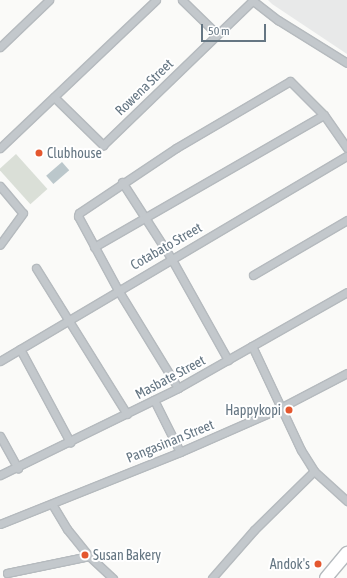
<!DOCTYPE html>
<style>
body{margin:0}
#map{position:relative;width:347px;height:578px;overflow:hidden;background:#fafaf8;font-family:"Asap Condensed",sans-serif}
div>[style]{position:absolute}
.built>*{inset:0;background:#e8e9e9}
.green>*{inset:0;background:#dadfd7;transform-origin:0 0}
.water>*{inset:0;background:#bbc7cb;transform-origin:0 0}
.roads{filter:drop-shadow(1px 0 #b5babe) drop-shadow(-1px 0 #b5babe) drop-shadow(0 1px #b5babe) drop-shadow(0 -1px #b5babe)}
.street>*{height:7px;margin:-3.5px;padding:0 3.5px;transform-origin:3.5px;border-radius:3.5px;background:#c3c8cc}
.primary>*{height:12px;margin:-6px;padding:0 6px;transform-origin:6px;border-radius:6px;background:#fff}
.dots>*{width:11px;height:11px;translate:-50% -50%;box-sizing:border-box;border:2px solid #fff;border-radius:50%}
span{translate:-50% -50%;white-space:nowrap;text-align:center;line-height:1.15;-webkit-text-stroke:4px #fff;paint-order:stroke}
.street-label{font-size:14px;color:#657683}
.poi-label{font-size:14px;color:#657683}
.left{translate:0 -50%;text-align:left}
.right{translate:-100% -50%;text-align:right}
.scale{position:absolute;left:201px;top:24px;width:65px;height:18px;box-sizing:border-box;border:2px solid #657683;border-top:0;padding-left:5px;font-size:12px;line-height:14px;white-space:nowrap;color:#657683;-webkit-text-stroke:3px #fff;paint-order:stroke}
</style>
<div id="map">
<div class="built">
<div style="clip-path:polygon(268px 0,347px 0,347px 54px,272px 4px)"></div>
</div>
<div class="green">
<div style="left:16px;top:154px;width:47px;height:23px;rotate:48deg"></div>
</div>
<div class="water">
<div style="left:62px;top:162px;width:11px;height:21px;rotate:49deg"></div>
</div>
<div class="roads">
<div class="street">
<div style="left:182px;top:0;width:49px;rotate:44.2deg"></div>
<div style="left:252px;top:0;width:33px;rotate:38deg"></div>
<div style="left:278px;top:20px;width:81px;rotate:31.9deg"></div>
<div style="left:0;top:47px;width:68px;rotate:-43.8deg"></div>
<div style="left:54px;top:97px;width:69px;rotate:44.4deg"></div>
<div style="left:103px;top:145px;width:207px;rotate:-44deg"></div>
<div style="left:0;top:148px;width:215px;rotate:-43.5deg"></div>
<div style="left:122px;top:182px;width:90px;rotate:57.2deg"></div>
<div style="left:171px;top:258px;width:117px;rotate:60.8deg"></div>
<div style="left:0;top:186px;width:35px;rotate:50deg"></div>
<div style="left:23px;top:213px;width:39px;rotate:126deg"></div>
<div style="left:94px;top:247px;width:265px;rotate:-29.9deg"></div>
<div style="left:36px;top:268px;width:172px;rotate:58.1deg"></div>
<div style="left:253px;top:275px;width:109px;rotate:-30.3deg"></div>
<div style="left:252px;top:346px;width:115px;rotate:64.8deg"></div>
<div style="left:301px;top:450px;width:25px;rotate:58deg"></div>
<div style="left:314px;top:471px;width:45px;rotate:42.3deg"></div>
<div style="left:20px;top:349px;width:106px;rotate:61.7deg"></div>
<div style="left:0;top:361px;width:403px;rotate:-30.6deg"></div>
<div style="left:178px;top:388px;width:115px;rotate:-121.5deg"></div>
<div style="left:118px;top:290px;width:84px;rotate:-118.4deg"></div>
<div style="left:78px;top:216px;width:3px;rotate:-72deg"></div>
<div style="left:79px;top:213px;width:117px;rotate:-33.8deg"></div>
<div style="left:176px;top:148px;width:132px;rotate:-30.4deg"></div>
<div style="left:290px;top:81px;width:48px;rotate:45deg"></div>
<div style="left:324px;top:115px;width:40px;rotate:55.1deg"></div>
<div style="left:154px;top:400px;width:58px;rotate:63.4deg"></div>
<div style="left:0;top:436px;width:37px;rotate:61deg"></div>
<div style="left:0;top:475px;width:198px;rotate:-26deg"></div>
<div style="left:178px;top:388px;width:194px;rotate:-29.6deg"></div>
<div style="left:52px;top:504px;width:29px;rotate:59deg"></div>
<div style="left:67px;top:529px;width:35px;rotate:51deg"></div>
<div style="left:89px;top:556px;width:33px;rotate:43deg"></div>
<div style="left:0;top:524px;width:194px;rotate:-21.8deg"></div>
<div style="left:180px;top:452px;width:109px;rotate:-23.7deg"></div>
<div style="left:280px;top:408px;width:76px;rotate:-27.6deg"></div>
<div style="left:7px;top:573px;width:84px;rotate:-11.7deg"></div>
<div style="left:212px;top:578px;width:64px;rotate:-48.8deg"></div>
<div style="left:254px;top:530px;width:84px;rotate:-44.5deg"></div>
</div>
<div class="primary">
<div style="left:326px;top:578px;width:33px;rotate:-50deg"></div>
</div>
</div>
<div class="dots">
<div style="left:39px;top:153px;background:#e4572e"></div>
<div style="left:289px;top:410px;background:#e4572e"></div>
<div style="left:85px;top:555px;background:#e4572e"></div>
<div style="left:318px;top:564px;background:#e4572e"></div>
</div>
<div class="street-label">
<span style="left:144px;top:87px;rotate:-44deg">Rowena Street</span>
<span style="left:166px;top:246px;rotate:-30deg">Cotabato Street</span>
<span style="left:170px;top:377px;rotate:-28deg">Masbate Street</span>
<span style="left:170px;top:441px;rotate:-22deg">Pangasinan Street</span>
</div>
<div class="poi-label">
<span class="left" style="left:47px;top:153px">Clubhouse</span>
<span class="right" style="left:281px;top:410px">Happykopi</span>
<span class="left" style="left:93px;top:555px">Susan Bakery</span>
<span class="right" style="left:310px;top:564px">Andok's</span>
</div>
<div class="scale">50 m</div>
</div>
